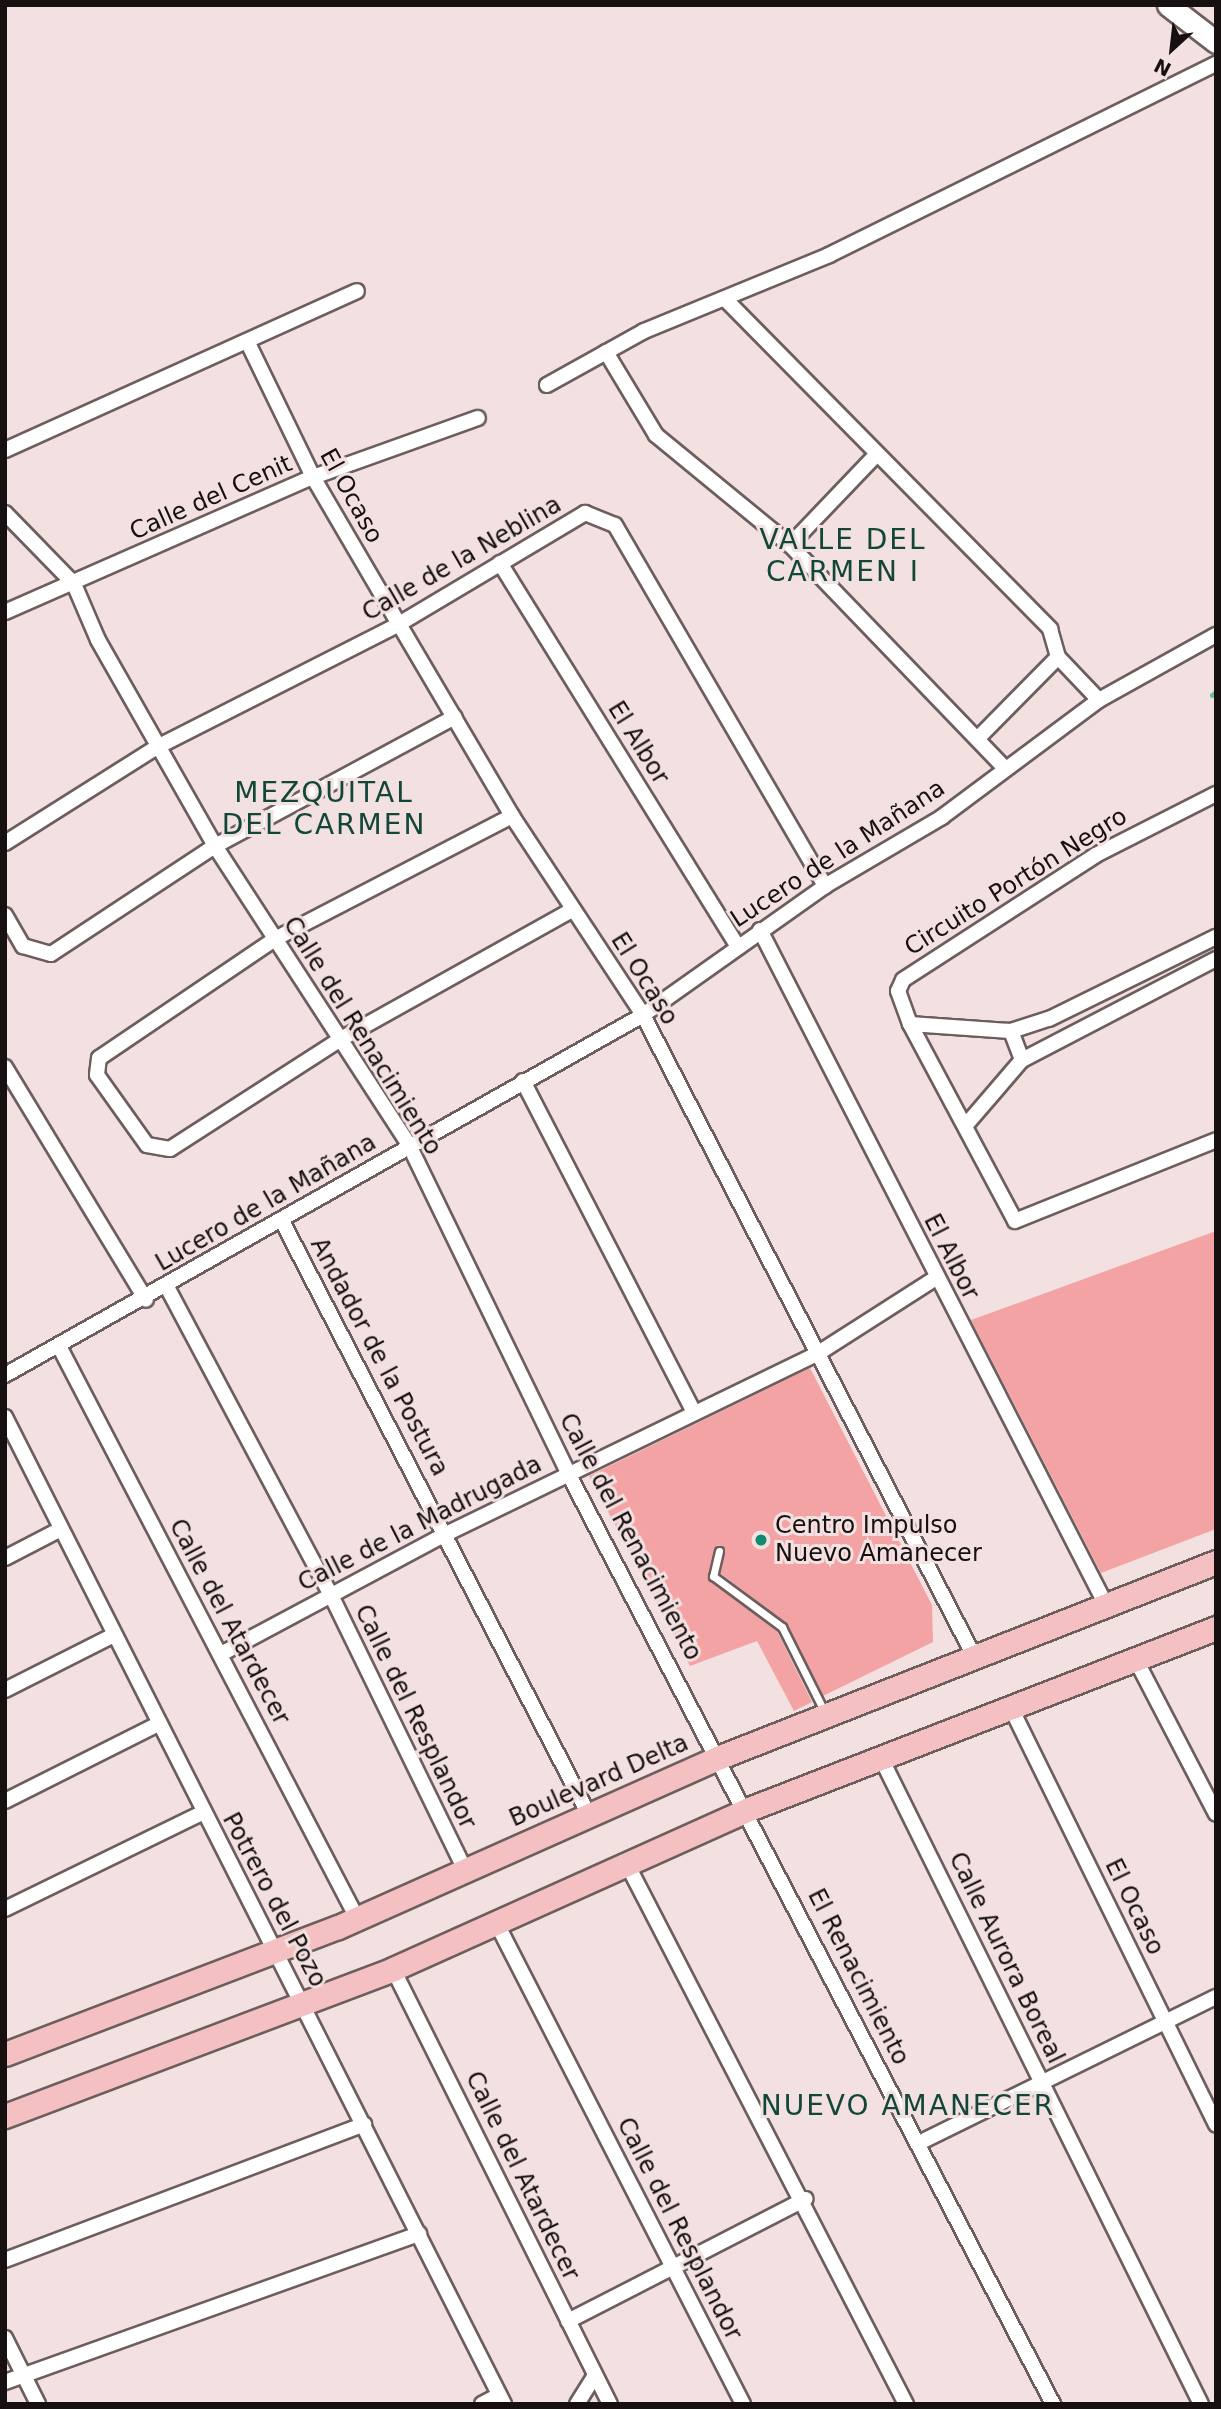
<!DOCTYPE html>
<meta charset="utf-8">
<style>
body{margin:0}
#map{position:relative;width:1221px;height:2409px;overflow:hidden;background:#f3e1e1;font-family:"DejaVu Sans",sans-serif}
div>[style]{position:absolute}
.stream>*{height:5px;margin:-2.5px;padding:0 2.5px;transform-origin:2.5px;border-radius:2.5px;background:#64bea2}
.building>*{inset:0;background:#f4a3a5}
.roads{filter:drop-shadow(2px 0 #6d5e5e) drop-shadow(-2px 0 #6d5e5e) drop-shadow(0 2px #6d5e5e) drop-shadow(0 -2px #6d5e5e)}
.service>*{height:7px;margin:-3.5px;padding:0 3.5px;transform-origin:3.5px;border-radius:3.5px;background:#fff}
.minor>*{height:14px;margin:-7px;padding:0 7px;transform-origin:7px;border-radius:7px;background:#fff}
.secondary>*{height:21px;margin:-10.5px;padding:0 10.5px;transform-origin:10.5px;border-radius:10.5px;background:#fff}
.primary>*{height:23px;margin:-11.5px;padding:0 11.5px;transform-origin:11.5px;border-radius:11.5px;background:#f5c0c2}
.dots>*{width:19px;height:19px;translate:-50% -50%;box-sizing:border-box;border:4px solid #f3e1e1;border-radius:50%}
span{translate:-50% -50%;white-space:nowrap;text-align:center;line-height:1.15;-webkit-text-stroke:6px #f3e1e1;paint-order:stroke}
.street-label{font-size:24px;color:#161010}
.poi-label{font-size:24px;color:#161010}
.left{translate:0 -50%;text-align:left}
.quarter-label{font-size:28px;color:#124638;letter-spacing:2px}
.frame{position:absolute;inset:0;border:7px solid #161010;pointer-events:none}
.north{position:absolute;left:1137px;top:14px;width:70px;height:70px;-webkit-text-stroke:5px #f3e1e1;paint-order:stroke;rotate:207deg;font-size:19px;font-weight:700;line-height:28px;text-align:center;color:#161010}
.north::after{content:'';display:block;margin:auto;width:24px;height:32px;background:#161010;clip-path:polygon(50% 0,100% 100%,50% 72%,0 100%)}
</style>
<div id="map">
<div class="stream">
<div style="left:1212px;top:695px;width:5px;rotate:-37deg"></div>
</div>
<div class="building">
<div style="clip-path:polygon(1216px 1231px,1216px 1529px,1101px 1573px,971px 1320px)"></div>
<div style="clip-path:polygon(810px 1368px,932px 1605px,933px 1642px,823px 1696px,787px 1624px,720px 1573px,725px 1550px,717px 1545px,708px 1579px,777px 1631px,812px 1702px,794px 1711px,757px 1641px,690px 1666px,589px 1476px)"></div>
</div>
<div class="roads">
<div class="service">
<div style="left:719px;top:1551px;width:26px;rotate:103deg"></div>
<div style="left:713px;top:1576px;width:86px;rotate:36.5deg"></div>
<div style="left:782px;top:1627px;width:94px;rotate:63.4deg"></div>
</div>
<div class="minor">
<div style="left:726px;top:300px;width:462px;rotate:45.4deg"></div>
<div style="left:1050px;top:629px;width:29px;rotate:74deg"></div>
<div style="left:1058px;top:657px;width:114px;rotate:134.6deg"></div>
<div style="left:248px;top:343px;width:149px;rotate:64.1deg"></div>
<div style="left:313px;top:477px;width:170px;rotate:59.7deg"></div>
<div style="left:399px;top:624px;width:223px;rotate:59.5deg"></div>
<div style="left:512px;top:816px;width:238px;rotate:56.6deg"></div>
<div style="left:643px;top:1015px;width:721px;rotate:62.69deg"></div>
<div style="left:606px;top:352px;width:97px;rotate:58.9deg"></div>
<div style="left:656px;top:435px;width:173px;rotate:39.4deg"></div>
<div style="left:790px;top:545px;width:307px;rotate:46.1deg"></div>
<div style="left:547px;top:385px;width:111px;rotate:-29.1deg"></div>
<div style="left:644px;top:331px;width:200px;rotate:-22.3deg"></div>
<div style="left:829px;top:255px;width:432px;rotate:-26.3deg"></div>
<div style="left:5px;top:450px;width:386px;rotate:-24.3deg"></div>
<div style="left:5px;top:513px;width:99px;rotate:45.8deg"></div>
<div style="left:74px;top:584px;width:61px;rotate:66.8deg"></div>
<div style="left:98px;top:640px;width:237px;rotate:60.4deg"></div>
<div style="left:215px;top:846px;width:356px;rotate:57deg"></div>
<div style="left:409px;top:1145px;width:367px;rotate:64.1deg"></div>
<div style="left:569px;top:1475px;width:1048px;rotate:62.48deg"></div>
<div style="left:790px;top:545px;width:126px;rotate:-46.3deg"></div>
<div style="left:500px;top:563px;width:452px;rotate:58.2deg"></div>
<div style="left:5px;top:612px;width:336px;rotate:-23.7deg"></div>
<div style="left:313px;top:477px;width:175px;rotate:-19.7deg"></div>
<div style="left:1058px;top:657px;width:59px;rotate:46.4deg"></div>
<div style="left:1216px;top:794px;width:135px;rotate:153.1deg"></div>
<div style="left:1096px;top:855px;width:230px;rotate:147.1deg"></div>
<div style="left:903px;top:980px;width:12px;rotate:114deg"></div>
<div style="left:898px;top:991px;width:35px;rotate:70deg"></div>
<div style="left:910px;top:1024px;width:223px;rotate:61.9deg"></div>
<div style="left:1015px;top:1221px;width:217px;rotate:-21.9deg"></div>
<div style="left:512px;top:816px;width:267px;rotate:152.6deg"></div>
<div style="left:275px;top:939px;width:212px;rotate:145.9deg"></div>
<div style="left:99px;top:1058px;width:17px;rotate:97deg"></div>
<div style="left:97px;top:1075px;width:86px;rotate:54.5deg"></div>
<div style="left:147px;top:1145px;width:23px;rotate:10deg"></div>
<div style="left:170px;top:1149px;width:203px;rotate:-32.8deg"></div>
<div style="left:341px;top:1039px;width:265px;rotate:-29.2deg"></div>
<div style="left:5px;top:843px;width:180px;rotate:-32.3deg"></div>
<div style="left:157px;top:747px;width:271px;rotate:-26.9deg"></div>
<div style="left:399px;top:624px;width:217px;rotate:-30.8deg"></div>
<div style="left:585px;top:513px;width:32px;rotate:22deg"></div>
<div style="left:615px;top:525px;width:418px;rotate:59.8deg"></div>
<div style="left:5px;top:915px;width:36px;rotate:60deg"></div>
<div style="left:23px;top:946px;width:29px;rotate:16deg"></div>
<div style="left:51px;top:954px;width:196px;rotate:-33.4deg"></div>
<div style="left:215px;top:846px;width:272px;rotate:-28.3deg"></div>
<div style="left:760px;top:930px;width:756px;rotate:62.86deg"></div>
<div style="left:910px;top:1024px;width:101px;rotate:4deg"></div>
<div style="left:1011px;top:1031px;width:40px;rotate:-18deg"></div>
<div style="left:1049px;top:1019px;width:186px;rotate:-26.2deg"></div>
<div style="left:1011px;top:1031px;width:31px;rotate:69deg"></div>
<div style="left:5px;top:1067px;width:272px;rotate:58.8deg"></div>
<div style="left:523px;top:1081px;width:373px;rotate:62.7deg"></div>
<div style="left:966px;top:1125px;width:86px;rotate:-49.3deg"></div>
<div style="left:1022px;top:1060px;width:219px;rotate:-27.5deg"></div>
<div style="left:282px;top:1221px;width:666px;rotate:62.67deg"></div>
<div style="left:167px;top:1287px;width:347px;rotate:62deg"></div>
<div style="left:330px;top:1593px;width:308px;rotate:64deg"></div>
<div style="left:60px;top:1348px;width:643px;rotate:62.48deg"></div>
<div style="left:5px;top:1375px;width:733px;rotate:-29.43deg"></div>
<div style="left:643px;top:1015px;width:223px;rotate:-35.3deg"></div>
<div style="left:825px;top:886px;width:136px;rotate:-30.5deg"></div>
<div style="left:942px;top:817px;width:196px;rotate:-36.7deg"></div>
<div style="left:1099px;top:700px;width:134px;rotate:-29.1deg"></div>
<div style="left:5px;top:1417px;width:1106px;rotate:63.18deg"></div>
<div style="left:5px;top:1558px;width:63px;rotate:-27.4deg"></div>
<div style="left:221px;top:1654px;width:255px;rotate:-28.1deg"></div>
<div style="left:446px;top:1534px;width:412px;rotate:-25.9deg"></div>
<div style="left:817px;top:1354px;width:141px;rotate:-32.6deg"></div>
<div style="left:1137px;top:1662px;width:171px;rotate:62.5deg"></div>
<div style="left:5px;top:1690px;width:122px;rotate:-26.8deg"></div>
<div style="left:1012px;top:1710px;width:462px;rotate:63.8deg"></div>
<div style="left:881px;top:1758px;width:721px;rotate:63.65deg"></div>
<div style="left:5px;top:1801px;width:171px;rotate:-26.7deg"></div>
<div style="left:627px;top:1864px;width:608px;rotate:62.68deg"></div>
<div style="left:5px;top:1909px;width:219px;rotate:-26deg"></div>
<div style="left:498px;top:1926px;width:537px;rotate:62.86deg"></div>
<div style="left:393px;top:1969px;width:486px;rotate:63.5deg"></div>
<div style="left:919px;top:2143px;width:331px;rotate:-26.2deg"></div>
<div style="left:5px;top:2260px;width:384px;rotate:-20.7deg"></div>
<div style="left:568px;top:2321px;width:267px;rotate:-27.2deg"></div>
<div style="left:5px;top:2338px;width:74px;rotate:63.4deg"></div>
<div style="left:5px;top:2382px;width:440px;rotate:-19.7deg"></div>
<div style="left:482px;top:2404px;width:19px;rotate:-28deg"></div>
<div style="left:577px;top:2404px;width:34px;rotate:-58deg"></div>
</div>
<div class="secondary">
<div style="left:1168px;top:5px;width:61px;rotate:37.6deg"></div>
</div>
<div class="primary">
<div style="left:5px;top:2054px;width:356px;rotate:-20.9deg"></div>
<div style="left:338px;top:1927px;width:418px;rotate:-24deg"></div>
<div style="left:720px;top:1757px;width:533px;rotate:-21.46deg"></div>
<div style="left:5px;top:2116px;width:415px;rotate:-20.7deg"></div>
<div style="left:393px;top:1969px;width:390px;rotate:-24.2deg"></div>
<div style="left:749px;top:1809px;width:501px;rotate:-21.19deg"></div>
</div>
</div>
<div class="dots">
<div style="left:761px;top:1540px;background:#0e8b6e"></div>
</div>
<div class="street-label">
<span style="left:351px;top:496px;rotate:61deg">El Ocaso</span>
<span style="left:211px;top:498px;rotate:-24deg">Calle del Cenit</span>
<span style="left:462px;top:559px;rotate:-30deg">Calle de la Neblina</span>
<span style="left:638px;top:743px;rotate:58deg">El Albor</span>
<span style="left:838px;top:854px;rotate:-33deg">Lucero de la Mañana</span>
<span style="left:1016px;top:882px;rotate:-32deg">Circuito Portón Negro</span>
<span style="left:644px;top:979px;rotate:58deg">El Ocaso</span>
<span style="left:362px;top:1036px;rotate:58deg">Calle del Renacimiento</span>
<span style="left:266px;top:1203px;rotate:-30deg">Lucero de la Mañana</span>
<span style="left:951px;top:1257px;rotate:63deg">El Albor</span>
<span style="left:379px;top:1357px;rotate:62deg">Andador de la Postura</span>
<span style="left:420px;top:1524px;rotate:-27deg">Calle de la Madrugada</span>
<span style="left:630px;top:1537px;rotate:62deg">Calle del Renacimiento</span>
<span style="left:229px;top:1622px;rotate:62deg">Calle del Atardecer</span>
<span style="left:415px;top:1717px;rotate:64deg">Calle del Resplandor</span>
<span style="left:599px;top:1781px;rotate:-24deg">Boulevard Delta</span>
<span style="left:274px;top:1900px;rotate:62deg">Potrero del Pozo</span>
<span style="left:1134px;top:1907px;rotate:64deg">El Ocaso</span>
<span style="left:1006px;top:1958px;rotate:64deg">Calle Aurora Boreal</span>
<span style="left:858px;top:1977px;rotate:63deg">El Renacimiento</span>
<span style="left:522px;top:2176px;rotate:64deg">Calle del Atardecer</span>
<span style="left:679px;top:2229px;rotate:63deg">Calle del Resplandor</span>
</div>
<div class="poi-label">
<span class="left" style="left:775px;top:1540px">Centro Impulso<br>Nuevo Amanecer</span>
</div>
<div class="quarter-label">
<span style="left:843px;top:556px">VALLE DEL<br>CARMEN I</span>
<span style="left:324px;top:809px">MEZQUITAL<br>DEL CARMEN</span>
<span style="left:908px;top:2106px">NUEVO AMANECER</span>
</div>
<div class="frame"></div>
<div class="north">N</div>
</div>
